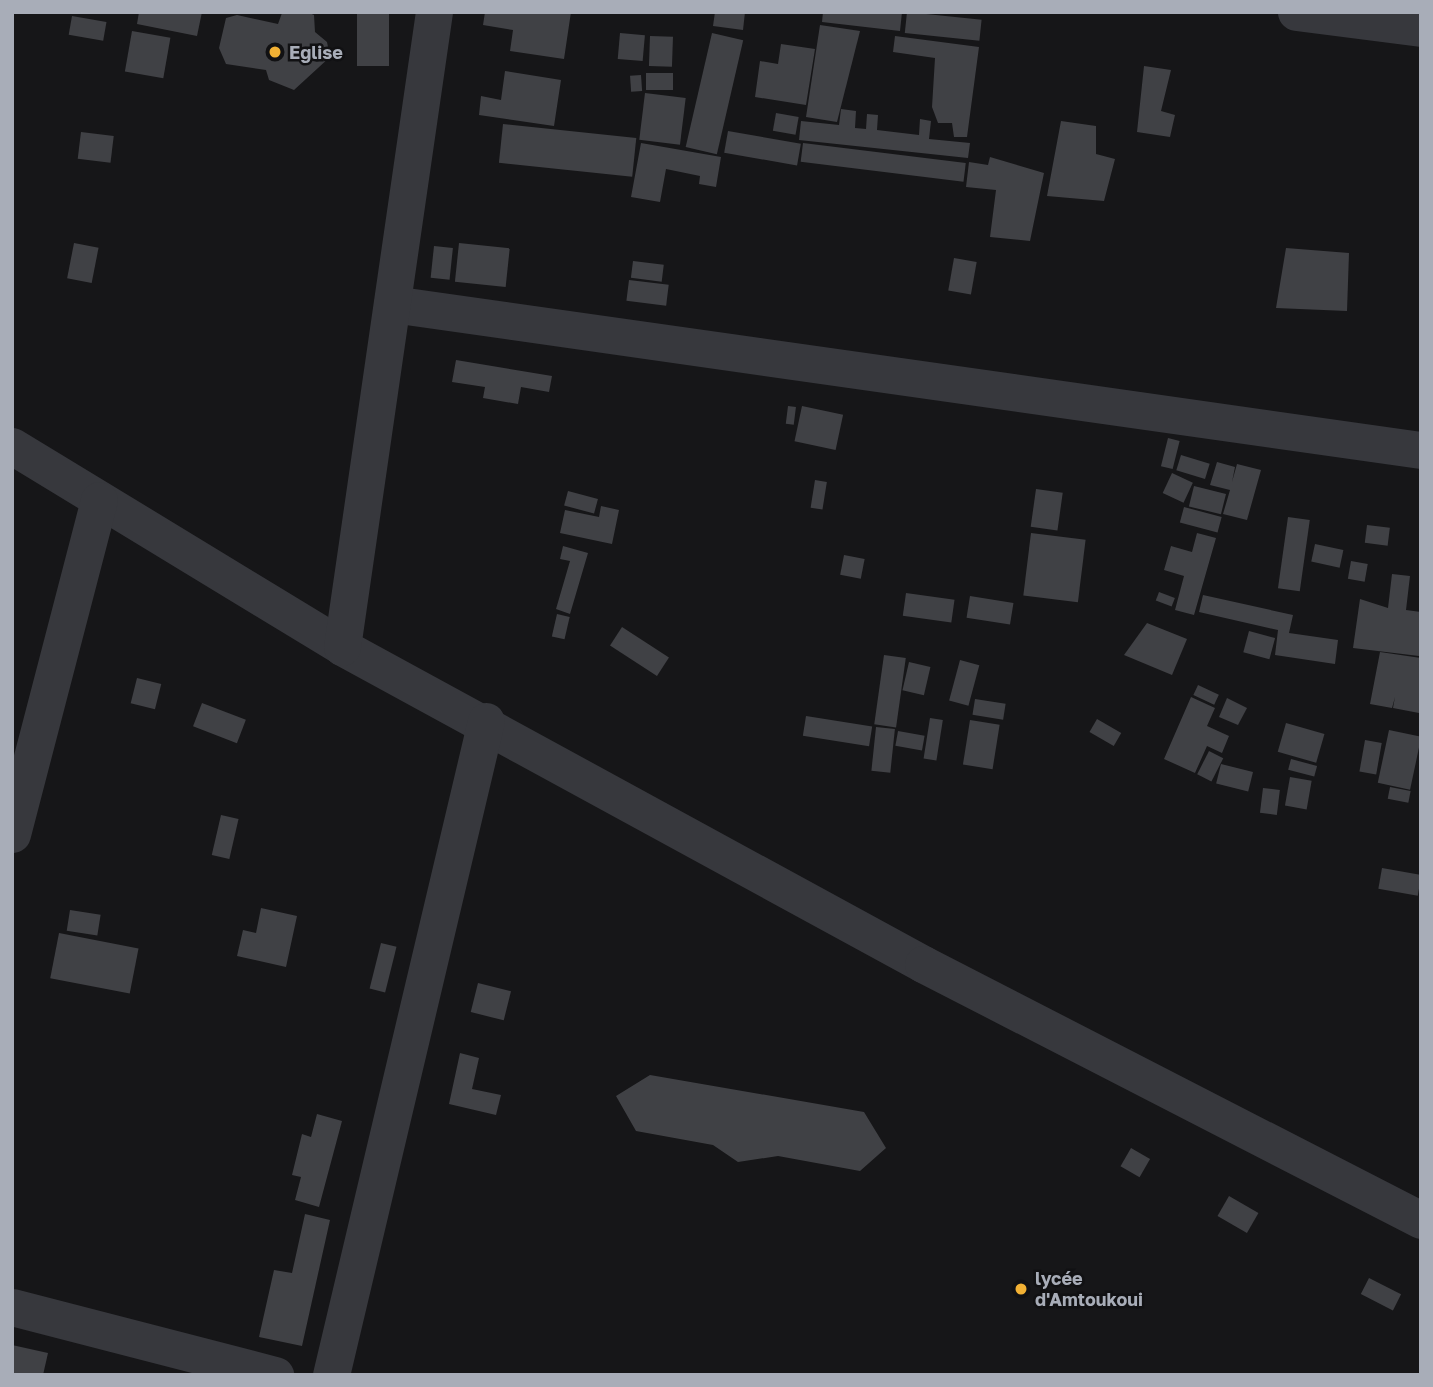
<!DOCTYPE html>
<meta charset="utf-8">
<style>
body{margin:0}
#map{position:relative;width:1433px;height:1387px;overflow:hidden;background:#161618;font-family:"Golos Text",sans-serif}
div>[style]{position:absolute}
.building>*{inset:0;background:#404145;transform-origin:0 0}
.street>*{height:37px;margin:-18.5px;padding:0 18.5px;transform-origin:18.5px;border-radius:18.5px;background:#37383d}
.dots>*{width:19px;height:19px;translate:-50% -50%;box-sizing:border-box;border:4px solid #111113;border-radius:50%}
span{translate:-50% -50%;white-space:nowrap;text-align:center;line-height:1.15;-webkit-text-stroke:5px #111113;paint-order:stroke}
.poi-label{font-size:18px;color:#a8adb8;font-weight:700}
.left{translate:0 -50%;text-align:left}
.frame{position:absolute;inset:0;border:14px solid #a8adb8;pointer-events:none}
</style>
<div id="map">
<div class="building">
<div style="clip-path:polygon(139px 12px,202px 12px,197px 36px,137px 24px)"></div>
<div style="clip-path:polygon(307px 12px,314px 15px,315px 32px,327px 42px,330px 57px,294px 90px,269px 80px,266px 70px,226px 64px,219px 48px,226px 18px,237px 15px,278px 24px,282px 13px)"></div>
<div style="left:357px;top:12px;width:32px;height:54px"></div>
<div style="clip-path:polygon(485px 12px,571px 12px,564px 59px,510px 51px,513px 30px,483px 25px)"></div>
<div style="clip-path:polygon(715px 12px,745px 12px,743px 30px,713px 26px)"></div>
<div style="clip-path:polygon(823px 12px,902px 12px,900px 31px,822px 22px)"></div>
<div style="left:907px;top:12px;width:75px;height:21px;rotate:6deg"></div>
<div style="left:72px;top:16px;width:35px;height:19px;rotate:10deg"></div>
<div style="clip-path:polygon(820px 25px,860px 31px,837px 122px,806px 117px)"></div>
<div style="left:132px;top:31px;width:39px;height:41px;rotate:10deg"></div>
<div style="left:620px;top:33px;width:25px;height:26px;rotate:5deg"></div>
<div style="left:712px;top:33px;width:32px;height:117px;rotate:13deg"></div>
<div style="left:650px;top:36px;width:23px;height:30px;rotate:2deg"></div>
<div style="clip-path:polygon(895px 36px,979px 47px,967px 137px,954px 137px,952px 123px,938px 123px,932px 107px,935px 58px,893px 52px)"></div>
<div style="clip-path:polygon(781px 44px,815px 49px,806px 105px,755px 97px,760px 61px,778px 64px)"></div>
<div style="clip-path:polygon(1144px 66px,1171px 70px,1161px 111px,1175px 115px,1170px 137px,1137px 132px)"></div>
<div style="clip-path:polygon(505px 71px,561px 80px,554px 126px,479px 115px,481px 96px,501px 100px)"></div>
<div style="left:646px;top:73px;width:27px;height:17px"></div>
<div style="left:641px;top:75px;width:16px;height:11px;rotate:86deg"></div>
<div style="left:645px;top:93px;width:41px;height:47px;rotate:7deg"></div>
<div style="clip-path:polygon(841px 109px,856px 111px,855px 128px,866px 129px,867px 114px,878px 115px,877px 130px,919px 135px,920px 119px,931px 121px,929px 139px,970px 143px,968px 158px,799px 140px,801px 121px,839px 125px)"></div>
<div style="left:776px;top:113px;width:23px;height:18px;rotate:10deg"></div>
<div style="clip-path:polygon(1061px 121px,1096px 126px,1096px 154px,1115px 159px,1104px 201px,1047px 196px)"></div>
<div style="left:503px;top:124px;width:134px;height:39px;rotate:6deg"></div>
<div style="left:728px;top:131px;width:74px;height:22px;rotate:10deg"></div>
<div style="left:81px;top:132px;width:33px;height:27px;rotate:7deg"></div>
<div style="clip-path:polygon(641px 143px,721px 157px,716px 187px,699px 184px,700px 176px,666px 169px,660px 202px,631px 197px)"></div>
<div style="left:803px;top:143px;width:164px;height:19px;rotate:7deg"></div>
<div style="clip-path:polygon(990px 157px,1044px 173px,1030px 241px,990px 237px,996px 190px,966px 187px,969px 162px,988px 165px)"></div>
<div style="left:74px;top:243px;width:25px;height:36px;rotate:11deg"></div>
<div style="left:459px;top:243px;width:51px;height:39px;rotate:6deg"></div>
<div style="left:434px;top:246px;width:19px;height:32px;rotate:6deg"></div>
<div style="clip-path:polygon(1286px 248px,1349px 253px,1347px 311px,1276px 308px)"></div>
<div style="left:954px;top:258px;width:23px;height:33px;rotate:10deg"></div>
<div style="left:633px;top:261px;width:31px;height:17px;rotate:7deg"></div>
<div style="left:629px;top:280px;width:40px;height:21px;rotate:7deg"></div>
<div style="clip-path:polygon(456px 360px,552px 376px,549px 392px,521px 387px,518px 404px,483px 398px,485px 387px,452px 382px)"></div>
<div style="left:788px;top:406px;width:8px;height:18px;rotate:7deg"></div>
<div style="left:802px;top:406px;width:42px;height:36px;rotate:12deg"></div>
<div style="left:1168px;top:438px;width:12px;height:29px;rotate:14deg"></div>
<div style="left:1181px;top:455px;width:30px;height:16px;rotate:17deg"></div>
<div style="clip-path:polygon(1217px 462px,1235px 467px,1232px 482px,1237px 464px,1261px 470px,1247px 520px,1223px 514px,1230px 490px,1210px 485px)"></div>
<div style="left:1172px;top:473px;width:23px;height:22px;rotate:25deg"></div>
<div style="left:815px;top:480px;width:12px;height:28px;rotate:9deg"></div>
<div style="left:1194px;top:486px;width:33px;height:21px;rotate:14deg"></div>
<div style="left:1036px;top:489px;width:27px;height:38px;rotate:8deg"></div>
<div style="left:568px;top:491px;width:31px;height:15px;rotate:15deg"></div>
<div style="clip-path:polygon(601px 506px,619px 510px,612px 544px,560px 533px,565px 510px,599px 517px)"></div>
<div style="left:1184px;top:507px;width:39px;height:16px;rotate:15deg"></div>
<div style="left:1288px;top:517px;width:22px;height:72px;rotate:8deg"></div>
<div style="left:1367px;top:525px;width:23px;height:18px;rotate:7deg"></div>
<div style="left:1031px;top:533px;width:55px;height:63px;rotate:7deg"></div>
<div style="clip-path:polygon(1197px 533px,1216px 538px,1194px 615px,1175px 610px,1184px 576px,1164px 570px,1171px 546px,1192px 552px)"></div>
<div style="left:1315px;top:544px;width:29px;height:18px;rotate:12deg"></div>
<div style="clip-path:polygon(563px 546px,588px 553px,570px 614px,556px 609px,570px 561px,560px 559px)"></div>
<div style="left:844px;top:555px;width:21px;height:20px;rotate:11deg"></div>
<div style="left:1351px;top:561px;width:17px;height:18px;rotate:10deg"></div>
<div style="clip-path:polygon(1392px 574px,1410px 576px,1406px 610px,1421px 612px,1419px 656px,1353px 648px,1360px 599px,1388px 608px)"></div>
<div style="left:1159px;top:592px;width:17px;height:9px;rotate:21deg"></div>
<div style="left:906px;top:593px;width:49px;height:23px;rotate:8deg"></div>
<div style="clip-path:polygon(1203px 595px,1293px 615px,1289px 633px,1338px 640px,1335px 664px,1275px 655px,1278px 630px,1199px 612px)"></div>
<div style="left:970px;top:596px;width:44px;height:22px;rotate:9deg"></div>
<div style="left:557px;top:614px;width:13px;height:23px;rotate:13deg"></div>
<div style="clip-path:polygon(1147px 623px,1187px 639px,1172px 675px,1124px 655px)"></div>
<div style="left:622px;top:627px;width:56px;height:22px;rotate:33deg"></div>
<div style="left:1249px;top:631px;width:27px;height:22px;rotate:15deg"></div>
<div style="clip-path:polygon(1380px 652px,1421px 658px,1419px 713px,1393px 708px,1395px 697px,1392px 708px,1370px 704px)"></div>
<div style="left:884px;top:655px;width:22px;height:70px;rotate:8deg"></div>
<div style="left:960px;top:660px;width:20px;height:42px;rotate:15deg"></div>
<div style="left:909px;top:662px;width:22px;height:29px;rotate:13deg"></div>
<div style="left:137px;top:678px;width:25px;height:26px;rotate:14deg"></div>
<div style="left:1198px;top:685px;width:23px;height:11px;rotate:25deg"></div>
<div style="clip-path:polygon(1191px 697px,1215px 708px,1207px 726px,1229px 736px,1222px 753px,1207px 746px,1195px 773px,1164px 759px)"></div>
<div style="clip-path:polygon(1227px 698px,1247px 708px,1238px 725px,1219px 717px)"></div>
<div style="left:975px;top:699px;width:31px;height:16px;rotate:9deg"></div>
<div style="left:202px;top:703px;width:47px;height:25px;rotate:21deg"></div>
<div style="left:806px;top:716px;width:67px;height:20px;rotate:9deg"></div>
<div style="left:930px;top:718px;width:13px;height:41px;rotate:9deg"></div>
<div style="left:1097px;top:719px;width:28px;height:15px;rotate:30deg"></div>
<div style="left:970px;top:720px;width:30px;height:45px;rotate:9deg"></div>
<div style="left:1286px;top:723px;width:40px;height:30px;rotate:16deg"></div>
<div style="left:876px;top:727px;width:19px;height:44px;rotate:6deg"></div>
<div style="left:1389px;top:730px;width:33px;height:54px;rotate:12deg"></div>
<div style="left:898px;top:731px;width:27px;height:15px;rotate:10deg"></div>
<div style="left:1365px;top:740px;width:17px;height:32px;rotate:10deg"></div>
<div style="left:1209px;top:751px;width:16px;height:26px;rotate:27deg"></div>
<div style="left:1291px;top:759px;width:27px;height:11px;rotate:15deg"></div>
<div style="left:1221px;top:764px;width:33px;height:20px;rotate:14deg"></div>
<div style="left:1290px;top:777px;width:22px;height:29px;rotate:10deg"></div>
<div style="left:1390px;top:787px;width:21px;height:12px;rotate:11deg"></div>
<div style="left:1263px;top:788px;width:17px;height:25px;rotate:7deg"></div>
<div style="left:221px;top:815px;width:18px;height:41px;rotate:13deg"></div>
<div style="left:1382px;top:868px;width:40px;height:21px;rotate:10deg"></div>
<div style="clip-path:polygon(261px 908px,297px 916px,286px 967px,237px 956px,243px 930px,256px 933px)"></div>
<div style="left:70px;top:910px;width:31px;height:21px;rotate:9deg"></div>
<div style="left:59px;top:933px;width:81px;height:46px;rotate:11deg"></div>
<div style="left:381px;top:943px;width:16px;height:47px;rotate:14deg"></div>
<div style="left:478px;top:983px;width:34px;height:30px;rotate:14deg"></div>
<div style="clip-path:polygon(460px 1053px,479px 1058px,472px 1089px,501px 1095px,496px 1115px,449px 1104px)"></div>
<div style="clip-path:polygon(650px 1075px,864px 1112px,886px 1148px,860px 1171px,778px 1156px,738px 1162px,713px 1145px,636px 1131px,616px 1096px)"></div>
<div style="clip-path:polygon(317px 1114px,342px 1121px,319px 1207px,295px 1200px,301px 1177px,292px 1175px,302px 1134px,311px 1137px)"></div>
<div style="left:1131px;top:1148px;width:22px;height:21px;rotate:30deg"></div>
<div style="left:1229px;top:1196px;width:34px;height:23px;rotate:30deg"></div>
<div style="clip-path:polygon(305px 1214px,330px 1220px,302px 1346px,259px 1337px,274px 1270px,292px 1273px)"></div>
<div style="left:1369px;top:1278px;width:36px;height:18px;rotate:27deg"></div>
<div style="clip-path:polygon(12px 1345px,48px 1353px,43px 1375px,12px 1375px)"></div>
</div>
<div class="street">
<div style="left:1296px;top:12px;width:126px;rotate:7.3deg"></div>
<div style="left:392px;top:304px;width:1039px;rotate:8.08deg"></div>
<div style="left:12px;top:446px;width:386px;rotate:31.3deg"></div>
<div style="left:342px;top:647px;width:662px;rotate:28.62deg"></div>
<div style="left:923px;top:964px;width:560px;rotate:27.21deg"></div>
<div style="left:342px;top:647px;width:642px;rotate:-81.76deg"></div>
<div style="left:12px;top:834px;width:345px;rotate:-75.4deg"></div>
<div style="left:12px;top:1307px;width:272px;rotate:14.5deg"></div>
<div style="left:331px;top:1375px;width:672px;rotate:-76.67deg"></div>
</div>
<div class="dots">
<div style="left:275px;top:52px;background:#f2b134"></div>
<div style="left:1021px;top:1289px;background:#f2b134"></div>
</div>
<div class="poi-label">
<span class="left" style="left:289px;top:52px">Eglise</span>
<span class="left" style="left:1035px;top:1289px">lycée<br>d'Amtoukoui</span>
</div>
<div class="frame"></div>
</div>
